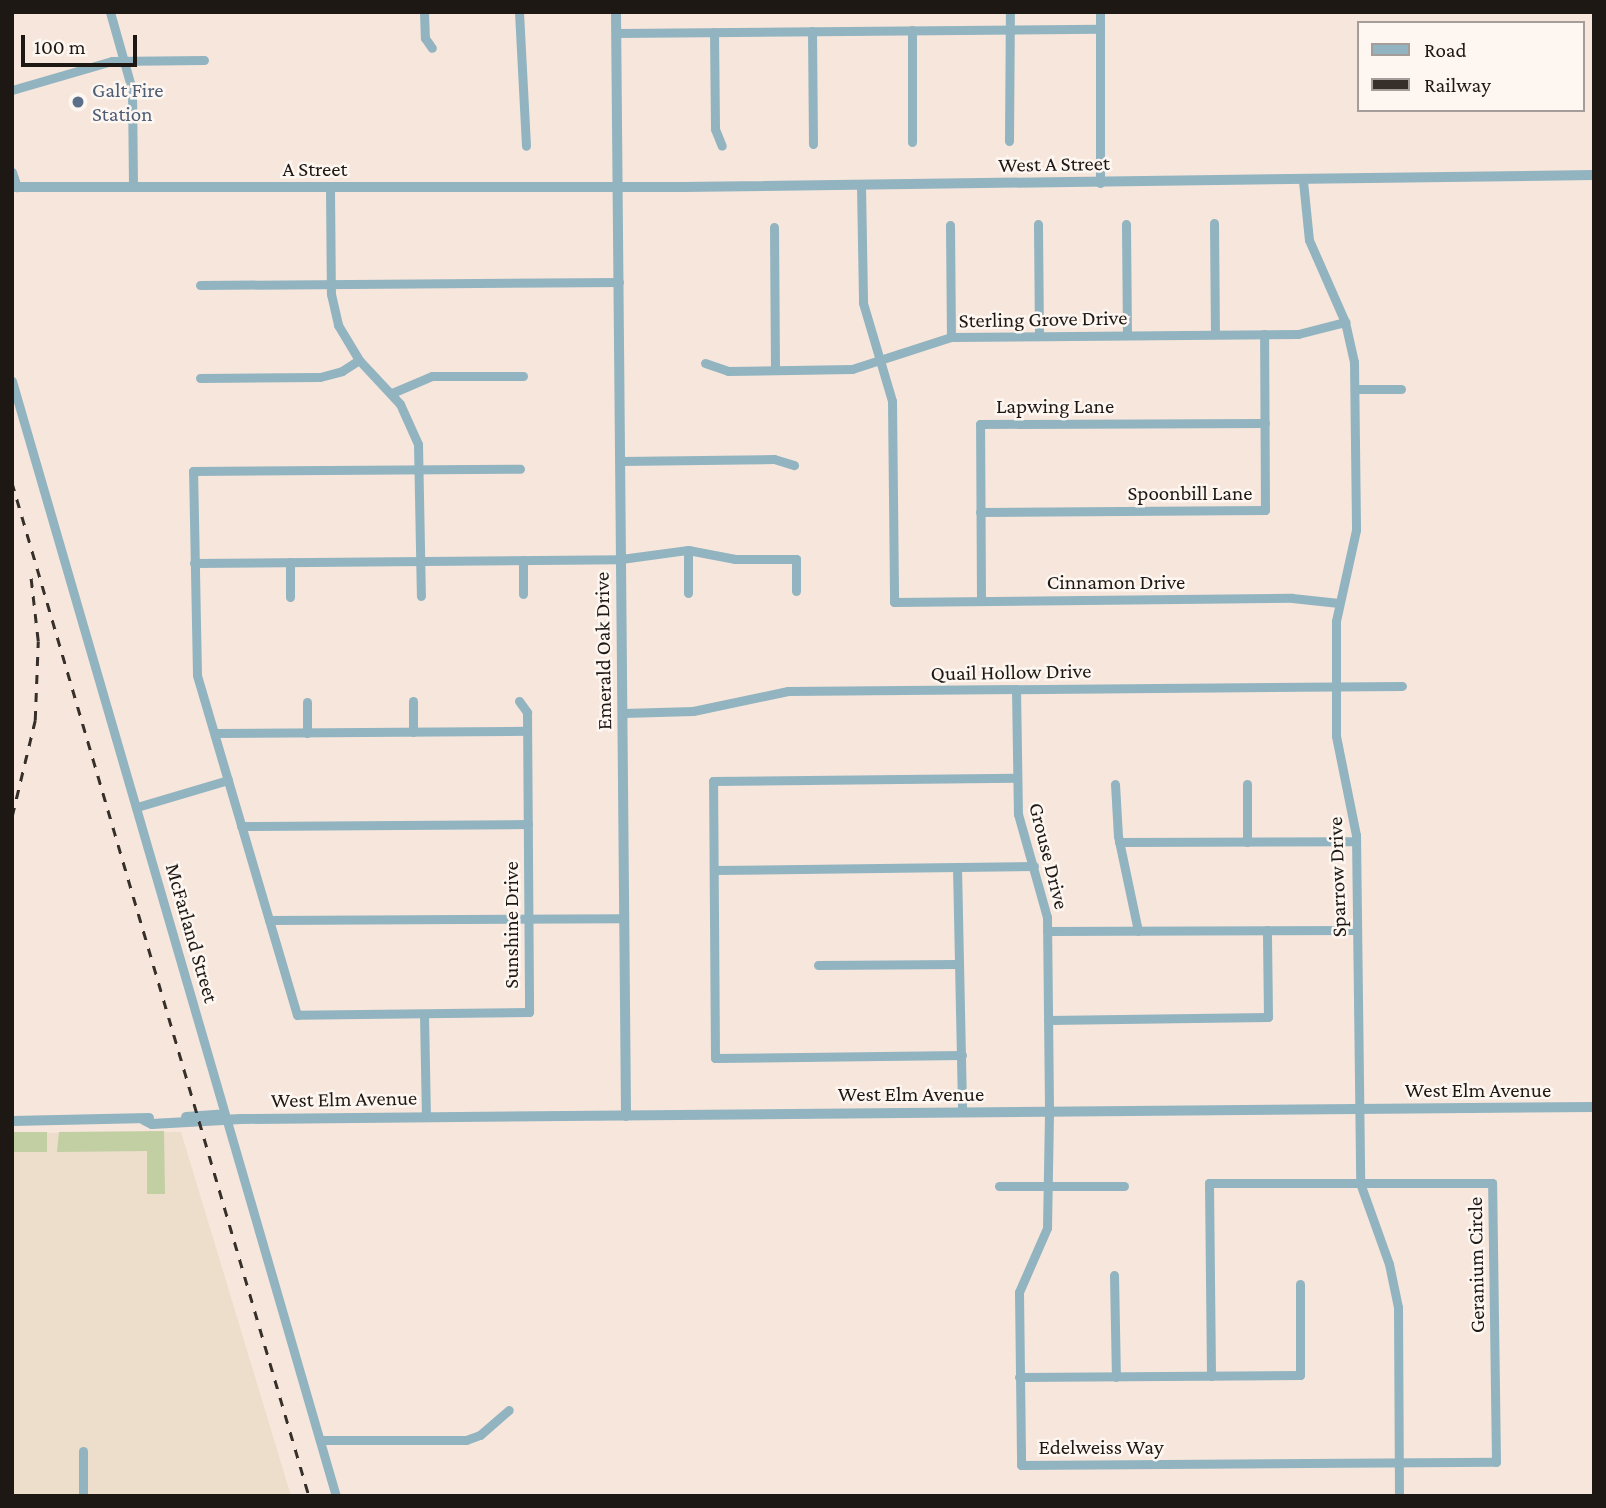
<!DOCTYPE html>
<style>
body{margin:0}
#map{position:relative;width:1606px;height:1508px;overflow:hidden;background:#f7e6db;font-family:"Crimson Pro",serif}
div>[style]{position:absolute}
.industrial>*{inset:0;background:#ecdecb}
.green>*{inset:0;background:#c1cfa3;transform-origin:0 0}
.minor>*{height:9px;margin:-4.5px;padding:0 4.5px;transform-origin:4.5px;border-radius:4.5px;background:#91b4c0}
.tertiary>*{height:10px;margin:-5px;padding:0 5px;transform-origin:5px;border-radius:5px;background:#91b4c0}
.rail>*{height:2.5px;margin-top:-1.25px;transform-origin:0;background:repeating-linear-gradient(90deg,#362f2a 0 9px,transparent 0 18px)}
.dots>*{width:19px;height:19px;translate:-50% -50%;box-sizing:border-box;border:4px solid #fdf6f1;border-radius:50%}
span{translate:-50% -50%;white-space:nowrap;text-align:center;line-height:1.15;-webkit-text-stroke:5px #fdf6f1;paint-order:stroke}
.service-label{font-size:21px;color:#4e5e75}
.left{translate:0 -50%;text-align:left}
.street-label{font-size:21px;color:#1e1814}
.frame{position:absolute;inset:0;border:14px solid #1e1814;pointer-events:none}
.legend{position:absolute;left:1357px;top:21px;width:228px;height:91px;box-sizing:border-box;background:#fdf6f1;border:2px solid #a49d99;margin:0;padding:9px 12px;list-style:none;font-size:21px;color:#1e1814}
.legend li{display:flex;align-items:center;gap:14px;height:35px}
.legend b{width:35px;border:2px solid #a49d99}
.scale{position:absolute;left:21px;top:35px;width:116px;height:32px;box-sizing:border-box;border:4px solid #1e1814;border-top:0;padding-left:9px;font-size:21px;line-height:24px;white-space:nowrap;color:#1e1814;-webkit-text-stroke:5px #fdf6f1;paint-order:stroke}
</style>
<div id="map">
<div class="industrial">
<div style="clip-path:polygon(181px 1132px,291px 1496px,12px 1496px,12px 1133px)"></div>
</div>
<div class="green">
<div style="clip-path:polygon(164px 1131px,165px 1194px,147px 1194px,147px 1151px,57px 1152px,59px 1132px)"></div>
<div style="left:12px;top:1132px;width:35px;height:20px"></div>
</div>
<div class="minor">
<div style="left:110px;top:12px;width:81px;rotate:74.2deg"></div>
<div style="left:132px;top:90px;width:96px;rotate:89.4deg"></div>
<div style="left:424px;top:12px;width:26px;rotate:88deg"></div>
<div style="left:425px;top:38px;width:12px;rotate:55deg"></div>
<div style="left:519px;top:12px;width:134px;rotate:87deg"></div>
<div style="left:1100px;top:12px;width:171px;rotate:90deg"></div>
<div style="left:912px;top:30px;width:112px;rotate:90deg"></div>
<div style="left:812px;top:31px;width:113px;rotate:89.5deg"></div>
<div style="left:714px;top:32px;width:97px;rotate:89.4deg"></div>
<div style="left:715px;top:129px;width:18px;rotate:68deg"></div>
<div style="left:617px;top:33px;width:483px;rotate:-0.5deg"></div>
<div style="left:12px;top:90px;width:104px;rotate:-16.2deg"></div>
<div style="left:112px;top:61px;width:92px;rotate:-0.6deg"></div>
<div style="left:1009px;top:141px;width:129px;rotate:-89.6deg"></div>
<div style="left:12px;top:172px;width:16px;rotate:72deg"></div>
<div style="left:1303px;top:181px;width:59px;rotate:84.2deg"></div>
<div style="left:1309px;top:240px;width:90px;rotate:66.3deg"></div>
<div style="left:1345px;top:322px;width:41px;rotate:77.3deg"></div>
<div style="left:1354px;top:362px;width:168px;rotate:89.3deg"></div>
<div style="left:1356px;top:530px;width:93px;rotate:102.4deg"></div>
<div style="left:1336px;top:621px;width:115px;rotate:90deg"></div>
<div style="left:1336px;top:736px;width:101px;rotate:78.6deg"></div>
<div style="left:1356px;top:835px;width:348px;rotate:89.3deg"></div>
<div style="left:1360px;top:1183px;width:86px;rotate:70.3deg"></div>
<div style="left:1389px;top:1264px;width:44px;rotate:78.2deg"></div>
<div style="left:1398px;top:1307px;width:189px;rotate:89.7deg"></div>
<div style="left:861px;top:185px;width:118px;rotate:89deg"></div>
<div style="left:863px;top:303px;width:102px;rotate:73.5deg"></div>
<div style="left:892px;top:401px;width:201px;rotate:89.4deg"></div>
<div style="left:894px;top:602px;width:398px;rotate:-0.6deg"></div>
<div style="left:1292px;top:598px;width:47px;rotate:6.1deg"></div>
<div style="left:330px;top:188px;width:106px;rotate:89.5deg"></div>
<div style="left:331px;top:294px;width:32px;rotate:77deg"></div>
<div style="left:338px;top:325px;width:41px;rotate:59deg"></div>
<div style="left:359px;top:360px;width:60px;rotate:47deg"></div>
<div style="left:400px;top:404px;width:44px;rotate:65.8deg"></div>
<div style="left:418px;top:444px;width:152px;rotate:88.9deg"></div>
<div style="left:1214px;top:223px;width:111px;rotate:89.5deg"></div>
<div style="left:1038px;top:224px;width:112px;rotate:89.5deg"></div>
<div style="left:1126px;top:224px;width:111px;rotate:89.5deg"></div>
<div style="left:950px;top:225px;width:112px;rotate:89.5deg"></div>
<div style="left:774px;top:227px;width:143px;rotate:89.6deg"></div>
<div style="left:200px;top:285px;width:419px;rotate:-0.4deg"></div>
<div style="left:705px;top:363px;width:24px;rotate:19deg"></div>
<div style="left:728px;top:371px;width:124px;rotate:-0.9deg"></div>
<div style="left:852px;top:369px;width:104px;rotate:-17.9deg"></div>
<div style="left:951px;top:337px;width:347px;rotate:-0.5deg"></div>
<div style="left:1298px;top:334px;width:49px;rotate:-14.3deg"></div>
<div style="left:200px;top:378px;width:120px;rotate:-0.5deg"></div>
<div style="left:320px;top:377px;width:23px;rotate:-15deg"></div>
<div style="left:342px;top:371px;width:20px;rotate:-33deg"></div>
<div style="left:12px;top:381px;width:1161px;rotate:73.8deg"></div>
<div style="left:1355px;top:389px;width:46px"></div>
<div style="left:392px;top:393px;width:43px;rotate:-23deg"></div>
<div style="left:432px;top:376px;width:91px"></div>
<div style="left:620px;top:461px;width:154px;rotate:-0.7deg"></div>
<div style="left:774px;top:459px;width:21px;rotate:17deg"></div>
<div style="left:980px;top:512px;width:285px;rotate:-0.4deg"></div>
<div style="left:1265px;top:510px;width:176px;rotate:-90.3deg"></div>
<div style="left:688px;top:550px;width:43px;rotate:90deg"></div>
<div style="left:523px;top:560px;width:34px;rotate:90deg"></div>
<div style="left:290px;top:562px;width:35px;rotate:90deg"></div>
<div style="left:194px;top:563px;width:427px;rotate:-0.5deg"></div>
<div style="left:621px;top:559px;width:68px;rotate:-7.7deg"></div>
<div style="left:688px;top:550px;width:48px;rotate:10.8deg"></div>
<div style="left:735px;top:559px;width:61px"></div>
<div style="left:796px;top:559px;width:32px;rotate:90deg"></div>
<div style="left:981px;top:601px;width:177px;rotate:-90.3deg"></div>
<div style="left:980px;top:424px;width:285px;rotate:-0.2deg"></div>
<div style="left:1016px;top:689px;width:125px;rotate:89.1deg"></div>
<div style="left:1018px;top:814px;width:107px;rotate:74.3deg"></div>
<div style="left:1047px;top:917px;width:197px;rotate:89.4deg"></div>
<div style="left:1049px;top:1114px;width:114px;rotate:91deg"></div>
<div style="left:1047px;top:1228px;width:70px;rotate:113.6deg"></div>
<div style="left:1019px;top:1292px;width:173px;rotate:89.3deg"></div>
<div style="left:1021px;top:1465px;width:475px;rotate:-0.4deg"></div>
<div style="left:1496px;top:1462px;width:279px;rotate:-90.8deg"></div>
<div style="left:1492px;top:1183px;width:283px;rotate:180deg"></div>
<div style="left:1209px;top:1183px;width:193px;rotate:89.4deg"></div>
<div style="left:413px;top:701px;width:31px;rotate:90deg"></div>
<div style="left:519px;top:701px;width:14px;rotate:54deg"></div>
<div style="left:527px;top:712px;width:300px;rotate:89.6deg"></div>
<div style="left:529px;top:1012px;width:232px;rotate:179.3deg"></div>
<div style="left:297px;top:1015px;width:354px;rotate:-106.4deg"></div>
<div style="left:197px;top:675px;width:204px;rotate:-91.1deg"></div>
<div style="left:193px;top:471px;width:327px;rotate:-0.4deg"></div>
<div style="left:307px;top:702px;width:31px;rotate:90deg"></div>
<div style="left:623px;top:713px;width:70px;rotate:-1.6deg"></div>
<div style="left:693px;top:711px;width:97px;rotate:-11.9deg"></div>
<div style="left:788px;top:691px;width:614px;rotate:-0.47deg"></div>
<div style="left:215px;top:733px;width:312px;rotate:-0.4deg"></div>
<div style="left:1115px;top:784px;width:52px;rotate:86.7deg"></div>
<div style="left:1118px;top:836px;width:97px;rotate:78.1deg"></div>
<div style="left:1247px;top:784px;width:58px;rotate:90deg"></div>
<div style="left:137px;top:807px;width:95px;rotate:-16.5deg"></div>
<div style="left:241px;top:826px;width:287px;rotate:-0.4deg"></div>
<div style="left:1119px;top:842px;width:237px;rotate:-0.2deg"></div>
<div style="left:957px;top:867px;width:244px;rotate:88.8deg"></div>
<div style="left:714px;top:870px;width:320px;rotate:-0.7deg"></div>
<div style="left:269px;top:920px;width:355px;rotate:-0.3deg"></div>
<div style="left:1047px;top:931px;width:310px;rotate:-0.2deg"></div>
<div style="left:818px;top:965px;width:140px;rotate:-0.4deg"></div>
<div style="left:424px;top:1014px;width:103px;rotate:88.9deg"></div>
<div style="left:1048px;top:1020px;width:220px;rotate:-0.8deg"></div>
<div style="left:1268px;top:1017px;width:87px;rotate:-90.7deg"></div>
<div style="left:962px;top:1055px;width:247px;rotate:179.3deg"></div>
<div style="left:715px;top:1058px;width:277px;rotate:-90.4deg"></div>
<div style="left:713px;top:781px;width:303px;rotate:-0.6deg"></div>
<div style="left:999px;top:1186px;width:125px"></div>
<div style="left:1114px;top:1275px;width:102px;rotate:88.9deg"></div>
<div style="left:1019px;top:1377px;width:281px;rotate:-0.4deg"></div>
<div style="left:1300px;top:1375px;width:91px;rotate:-90deg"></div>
<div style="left:320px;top:1440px;width:146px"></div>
<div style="left:466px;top:1440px;width:15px;rotate:-20deg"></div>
<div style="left:480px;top:1435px;width:38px;rotate:-41deg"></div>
<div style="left:83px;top:1451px;width:45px;rotate:90deg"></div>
</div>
<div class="tertiary">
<div style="left:616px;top:12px;width:1104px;rotate:89.48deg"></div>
<div style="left:12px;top:187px;width:671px"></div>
<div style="left:683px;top:187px;width:911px;rotate:-0.75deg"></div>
<div style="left:186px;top:1117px;width:32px;rotate:-4deg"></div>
<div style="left:218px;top:1115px;width:11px;rotate:27deg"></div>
<div style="left:144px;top:1120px;width:9px;rotate:27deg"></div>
<div style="left:152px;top:1124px;width:89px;rotate:-3.2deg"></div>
<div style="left:241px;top:1119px;width:1353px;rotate:-0.51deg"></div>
<div style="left:12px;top:1121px;width:137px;rotate:-1.3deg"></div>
</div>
<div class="rail">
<div style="left:12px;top:482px;width:1057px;rotate:73.67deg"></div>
<div style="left:12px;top:816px;width:99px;rotate:-76.5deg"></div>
<div style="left:35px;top:720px;width:79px;rotate:-87.8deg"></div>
<div style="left:38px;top:641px;width:70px;rotate:-96.5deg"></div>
</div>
<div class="dots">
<div style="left:78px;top:102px;background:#5c6f8a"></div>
</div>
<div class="service-label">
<span class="left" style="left:92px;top:102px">Galt Fire<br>Station</span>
</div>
<div class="street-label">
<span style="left:1054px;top:164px;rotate:-1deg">West A Street</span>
<span style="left:315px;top:169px">A Street</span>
<span style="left:1043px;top:319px;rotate:-1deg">Sterling Grove Drive</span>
<span style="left:1055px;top:406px">Lapwing Lane</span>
<span style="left:1190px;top:493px">Spoonbill Lane</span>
<span style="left:1116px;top:582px">Cinnamon Drive</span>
<span style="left:603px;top:651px;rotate:-91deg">Emerald Oak Drive</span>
<span style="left:1011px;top:672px;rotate:-1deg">Quail Hollow Drive</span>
<span style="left:1049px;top:856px;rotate:76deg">Grouse Drive</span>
<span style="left:1337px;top:877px;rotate:-92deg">Sparrow Drive</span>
<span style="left:511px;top:925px;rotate:-90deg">Sunshine Drive</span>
<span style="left:192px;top:933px;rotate:74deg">McFarland Street</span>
<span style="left:1478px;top:1090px">West Elm Avenue</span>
<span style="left:911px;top:1094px">West Elm Avenue</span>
<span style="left:344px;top:1099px;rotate:-1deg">West Elm Avenue</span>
<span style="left:1476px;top:1265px;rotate:-91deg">Geranium Circle</span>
<span style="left:1101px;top:1447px">Edelweiss Way</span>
</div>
<div class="frame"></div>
<ul class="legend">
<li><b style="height:9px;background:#91b4c0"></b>Road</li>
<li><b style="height:9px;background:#362f2a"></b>Railway</li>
</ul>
<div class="scale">100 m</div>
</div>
